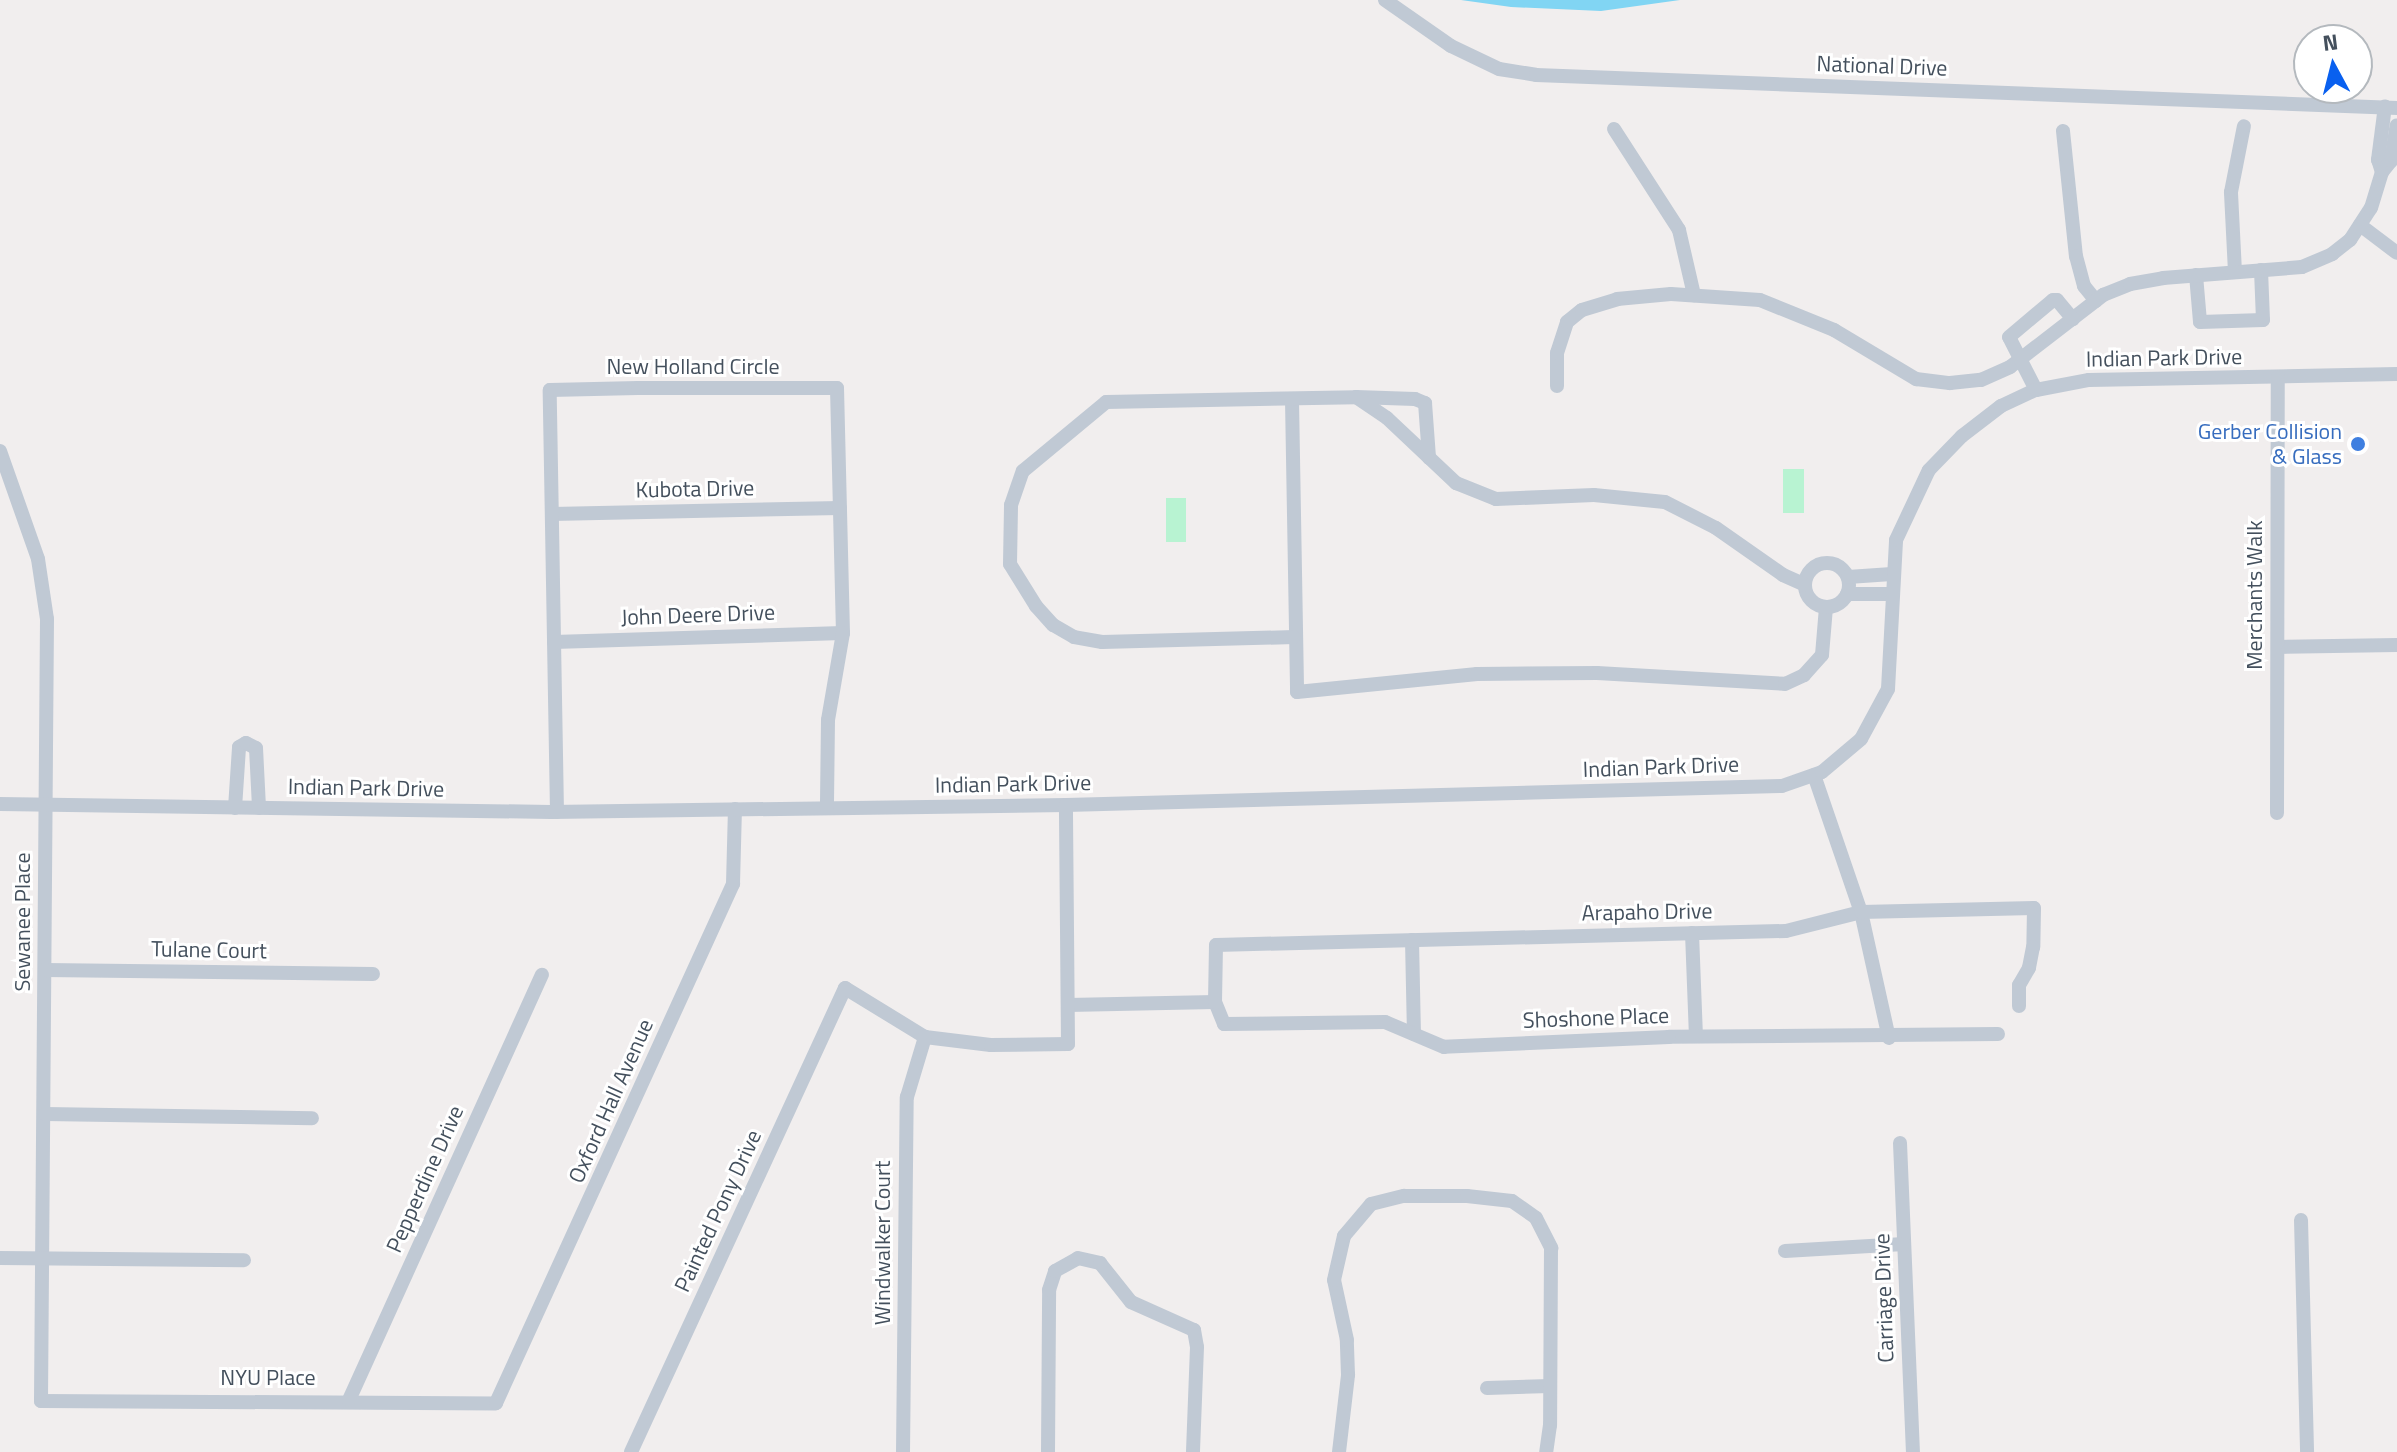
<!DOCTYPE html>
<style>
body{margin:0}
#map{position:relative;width:2397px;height:1452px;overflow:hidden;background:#f1eeee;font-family:"Titillium Web",sans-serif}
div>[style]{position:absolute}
.green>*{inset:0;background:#b8f3d2;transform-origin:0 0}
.water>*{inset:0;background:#81d5f3}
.minor>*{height:14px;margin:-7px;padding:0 7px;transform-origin:7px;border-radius:7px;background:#c0c9d4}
.minor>.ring{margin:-7px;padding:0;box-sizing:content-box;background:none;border:14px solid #c0c9d4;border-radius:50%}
.dots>*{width:22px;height:22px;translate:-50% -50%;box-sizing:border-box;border:4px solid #fff;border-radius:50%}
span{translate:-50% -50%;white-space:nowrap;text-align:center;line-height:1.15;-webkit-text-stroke:6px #fff;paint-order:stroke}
.street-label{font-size:22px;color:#44505d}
.shop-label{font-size:22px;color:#366cbe}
.right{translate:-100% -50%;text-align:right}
.north{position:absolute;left:2293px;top:24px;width:80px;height:80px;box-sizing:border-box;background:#fff;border:2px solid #b4b9be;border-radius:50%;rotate:353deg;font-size:22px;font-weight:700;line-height:32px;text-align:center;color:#44505d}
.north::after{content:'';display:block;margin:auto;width:28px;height:36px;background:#0960ef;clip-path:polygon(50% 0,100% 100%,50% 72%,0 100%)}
</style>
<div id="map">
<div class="green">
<div style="left:1783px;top:469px;width:21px;height:44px"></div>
<div style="left:1166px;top:498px;width:20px;height:44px"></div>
</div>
<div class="water">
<div style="clip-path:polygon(1461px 0,1680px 0,1601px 11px,1511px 7px)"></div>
</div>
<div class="minor">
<div style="left:1385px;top:0;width:80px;rotate:34.9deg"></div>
<div style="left:1451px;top:46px;width:53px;rotate:25.6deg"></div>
<div style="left:1499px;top:69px;width:37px;rotate:9deg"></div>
<div style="left:1536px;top:75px;width:862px;rotate:2.19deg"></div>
<div style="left:1614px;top:129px;width:120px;rotate:57.2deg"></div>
<div style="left:1679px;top:230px;width:67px;rotate:77deg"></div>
<div style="left:2063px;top:131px;width:126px;rotate:84.1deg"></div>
<div style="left:2076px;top:256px;width:31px;rotate:75deg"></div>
<div style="left:2084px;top:286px;width:19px;rotate:51deg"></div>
<div style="left:2382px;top:172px;width:13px;rotate:-108deg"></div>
<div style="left:2378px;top:160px;width:54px;rotate:-82.6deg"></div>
<div style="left:2360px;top:225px;width:46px;rotate:37.1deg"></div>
<div style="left:2235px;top:272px;width:80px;rotate:-92.9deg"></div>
<div style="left:2231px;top:192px;width:67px;rotate:-78.9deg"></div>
<div style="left:2196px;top:275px;width:47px;rotate:85.1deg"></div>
<div style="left:2200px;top:322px;width:63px;rotate:-1.8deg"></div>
<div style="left:2263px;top:320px;width:50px;rotate:-92.3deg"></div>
<div style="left:1557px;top:386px;width:33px;rotate:-90deg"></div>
<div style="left:1557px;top:353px;width:33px;rotate:-72deg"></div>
<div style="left:1567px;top:322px;width:19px;rotate:-39deg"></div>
<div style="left:1582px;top:310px;width:37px;rotate:-17deg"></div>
<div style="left:1617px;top:299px;width:54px;rotate:-5.3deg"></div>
<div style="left:1671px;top:294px;width:89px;rotate:3.9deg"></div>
<div style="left:1760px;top:300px;width:80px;rotate:22.1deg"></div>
<div style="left:1834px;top:330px;width:96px;rotate:30.9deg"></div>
<div style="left:1916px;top:379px;width:34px;rotate:7deg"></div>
<div style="left:1950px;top:383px;width:31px;rotate:-6deg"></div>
<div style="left:1981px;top:380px;width:32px;rotate:-24deg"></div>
<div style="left:2010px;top:367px;width:118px;rotate:-37.7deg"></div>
<div style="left:2103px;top:295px;width:29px;rotate:-22deg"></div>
<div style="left:2130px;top:284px;width:34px;rotate:-10deg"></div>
<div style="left:2163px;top:278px;width:139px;rotate:-4.5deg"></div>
<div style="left:2302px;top:267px;width:33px;rotate:-23deg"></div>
<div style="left:2332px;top:254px;width:23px;rotate:-38deg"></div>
<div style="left:2350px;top:240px;width:38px;rotate:-57deg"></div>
<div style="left:2371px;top:208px;width:38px;rotate:-73deg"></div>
<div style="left:2382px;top:172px;width:14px;rotate:-51deg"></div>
<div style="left:2391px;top:161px;width:36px;rotate:-81deg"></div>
<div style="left:2036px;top:390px;width:59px;rotate:-117deg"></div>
<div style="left:2009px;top:337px;width:57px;rotate:-40.1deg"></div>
<div style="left:2053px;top:300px;width:4px"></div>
<div style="left:2057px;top:300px;width:25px;rotate:50deg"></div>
<div style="left:1356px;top:397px;width:59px;rotate:1.9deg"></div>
<div style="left:1415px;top:399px;width:11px;rotate:22deg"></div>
<div style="left:1425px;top:403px;width:55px;rotate:85.8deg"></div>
<div style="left:1292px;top:400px;width:292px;rotate:89deg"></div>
<div style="left:1297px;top:692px;width:181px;rotate:-5.7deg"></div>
<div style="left:1477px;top:674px;width:120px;rotate:-0.5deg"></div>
<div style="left:1597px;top:673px;width:188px;rotate:3.3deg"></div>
<div style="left:1785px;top:684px;width:21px;rotate:-25deg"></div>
<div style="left:1804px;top:675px;width:27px;rotate:-48deg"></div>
<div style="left:1822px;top:655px;width:48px;rotate:-85.2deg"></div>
<div style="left:0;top:451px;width:114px;rotate:70.6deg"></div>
<div style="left:38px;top:559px;width:61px;rotate:81.5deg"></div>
<div style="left:47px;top:619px;width:782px;rotate:90.44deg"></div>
<div style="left:41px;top:1401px;width:455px;rotate:0.3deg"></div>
<div style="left:496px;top:1403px;width:571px;rotate:-65.46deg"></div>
<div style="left:733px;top:884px;width:75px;rotate:-88.5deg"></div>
<div style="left:552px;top:514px;width:288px;rotate:-1.2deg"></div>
<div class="ring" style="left:1805px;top:563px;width:30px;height:30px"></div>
<div style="left:1848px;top:577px;width:44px;rotate:-3.9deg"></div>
<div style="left:1847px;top:594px;width:44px"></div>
<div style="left:1294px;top:637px;width:192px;rotate:178.5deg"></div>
<div style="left:1102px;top:642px;width:28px;rotate:-170deg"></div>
<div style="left:1074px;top:637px;width:24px;rotate:-150deg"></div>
<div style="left:1053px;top:625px;width:25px;rotate:-132deg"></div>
<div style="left:1036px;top:606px;width:49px;rotate:-121.8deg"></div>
<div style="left:1010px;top:564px;width:59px;rotate:-89deg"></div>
<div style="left:1011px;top:505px;width:36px;rotate:-71deg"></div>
<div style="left:1023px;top:471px;width:108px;rotate:-39.7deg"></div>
<div style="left:1106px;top:402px;width:250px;rotate:-1.1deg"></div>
<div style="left:1356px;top:397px;width:37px;rotate:34deg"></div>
<div style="left:1387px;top:418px;width:95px;rotate:43.3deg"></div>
<div style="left:1456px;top:483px;width:43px;rotate:21.8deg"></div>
<div style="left:1496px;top:499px;width:98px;rotate:-2.3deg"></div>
<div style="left:1594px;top:495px;width:71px;rotate:5.6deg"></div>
<div style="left:1665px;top:502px;width:57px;rotate:27deg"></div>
<div style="left:1716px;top:528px;width:82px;rotate:35deg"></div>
<div style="left:1783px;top:575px;width:24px;rotate:24deg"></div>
<div style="left:554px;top:642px;width:289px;rotate:-1.8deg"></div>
<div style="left:2278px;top:647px;width:119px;rotate:-1deg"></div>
<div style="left:1814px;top:775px;width:145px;rotate:71.1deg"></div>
<div style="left:1861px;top:912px;width:129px;rotate:77.5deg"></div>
<div style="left:0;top:804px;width:551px;rotate:0.83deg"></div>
<div style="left:551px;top:812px;width:515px;rotate:-0.78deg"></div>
<div style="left:1066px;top:805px;width:716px;rotate:-1.52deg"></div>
<div style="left:1782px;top:786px;width:42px;rotate:-19.3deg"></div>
<div style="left:1822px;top:772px;width:51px;rotate:-40.2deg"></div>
<div style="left:1861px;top:739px;width:57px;rotate:-61.6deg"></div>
<div style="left:1888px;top:689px;width:149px;rotate:-86.9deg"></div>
<div style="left:1896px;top:540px;width:77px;rotate:-64.8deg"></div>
<div style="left:1929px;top:470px;width:47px;rotate:-45.9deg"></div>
<div style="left:1962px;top:436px;width:49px;rotate:-37.6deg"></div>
<div style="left:2001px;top:406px;width:38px;rotate:-25deg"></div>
<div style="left:2036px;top:390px;width:54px;rotate:-10.7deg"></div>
<div style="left:2089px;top:380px;width:308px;rotate:-1.1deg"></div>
<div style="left:235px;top:808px;width:61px;rotate:-86.2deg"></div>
<div style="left:239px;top:747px;width:8px;rotate:-30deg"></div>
<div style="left:246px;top:743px;width:11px;rotate:27deg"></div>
<div style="left:256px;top:748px;width:60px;rotate:87.1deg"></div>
<div style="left:557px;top:812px;width:422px;rotate:-91deg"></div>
<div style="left:550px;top:390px;width:88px;rotate:-1.3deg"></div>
<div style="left:638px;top:388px;width:199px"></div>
<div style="left:837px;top:388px;width:245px;rotate:88.6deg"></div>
<div style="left:843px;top:633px;width:88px;rotate:99.8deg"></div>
<div style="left:828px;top:720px;width:88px;rotate:90.7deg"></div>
<div style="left:2277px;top:813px;width:436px;rotate:-89.9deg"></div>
<div style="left:1692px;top:933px;width:103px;rotate:87.8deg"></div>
<div style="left:1412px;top:940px;width:94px;rotate:88.8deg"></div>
<div style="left:45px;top:970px;width:328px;rotate:0.7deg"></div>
<div style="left:1068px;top:1005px;width:147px;rotate:-1.2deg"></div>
<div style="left:1998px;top:1034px;width:329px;rotate:179.5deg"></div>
<div style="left:1669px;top:1037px;width:225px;rotate:177.5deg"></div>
<div style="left:1444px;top:1047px;width:64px;rotate:-157deg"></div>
<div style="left:1385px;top:1022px;width:161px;rotate:179.3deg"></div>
<div style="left:1224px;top:1024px;width:24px;rotate:-112deg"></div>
<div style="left:1215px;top:1002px;width:57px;rotate:-89deg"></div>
<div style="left:1216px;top:945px;width:570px;rotate:-1.41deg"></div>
<div style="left:1786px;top:931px;width:77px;rotate:-14.2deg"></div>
<div style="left:1861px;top:912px;width:173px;rotate:-1.3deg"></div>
<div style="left:2034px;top:908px;width:39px;rotate:91deg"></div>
<div style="left:2033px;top:947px;width:21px;rotate:101deg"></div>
<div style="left:2029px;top:968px;width:20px;rotate:120deg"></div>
<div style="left:2019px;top:985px;width:21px;rotate:90deg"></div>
<div style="left:45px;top:1114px;width:267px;rotate:0.9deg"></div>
<div style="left:1900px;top:1143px;width:309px;rotate:87.6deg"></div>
<div style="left:2301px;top:1220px;width:232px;rotate:88.5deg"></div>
<div style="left:1785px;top:1251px;width:119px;rotate:-3.4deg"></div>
<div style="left:0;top:1258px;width:244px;rotate:0.5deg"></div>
<div style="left:1487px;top:1388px;width:63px;rotate:-1.8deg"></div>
<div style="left:349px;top:1400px;width:467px;rotate:-65.6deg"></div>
<div style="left:631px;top:1452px;width:511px;rotate:-65.24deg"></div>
<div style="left:845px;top:988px;width:94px;rotate:31.5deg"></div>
<div style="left:925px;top:1037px;width:66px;rotate:6.9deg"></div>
<div style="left:991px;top:1045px;width:77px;rotate:-0.7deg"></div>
<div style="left:1068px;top:1044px;width:239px;rotate:-90.5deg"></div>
<div style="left:903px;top:1452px;width:355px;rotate:-89.4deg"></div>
<div style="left:907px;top:1097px;width:63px;rotate:-73.3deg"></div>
<div style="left:1048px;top:1452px;width:162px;rotate:-89.6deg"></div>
<div style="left:1049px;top:1290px;width:20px;rotate:-72deg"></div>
<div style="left:1055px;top:1271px;width:26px;rotate:-29deg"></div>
<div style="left:1078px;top:1258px;width:23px;rotate:13deg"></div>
<div style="left:1100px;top:1263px;width:50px;rotate:51.5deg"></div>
<div style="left:1131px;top:1302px;width:69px;rotate:24deg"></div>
<div style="left:1194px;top:1330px;width:17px;rotate:80deg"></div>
<div style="left:1197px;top:1347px;width:105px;rotate:92.2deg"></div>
<div style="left:1339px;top:1452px;width:78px;rotate:-83.3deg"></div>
<div style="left:1348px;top:1375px;width:35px;rotate:-92deg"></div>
<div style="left:1347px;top:1340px;width:61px;rotate:-102.2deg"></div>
<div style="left:1334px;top:1280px;width:45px;rotate:-77.2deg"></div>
<div style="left:1344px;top:1236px;width:42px;rotate:-49.8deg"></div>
<div style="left:1371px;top:1204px;width:34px;rotate:-14deg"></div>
<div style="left:1404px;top:1196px;width:63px"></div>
<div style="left:1467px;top:1196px;width:45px;rotate:6.3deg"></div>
<div style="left:1512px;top:1201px;width:29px;rotate:35deg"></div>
<div style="left:1536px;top:1218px;width:34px;rotate:63deg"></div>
<div style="left:1551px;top:1248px;width:177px;rotate:90.3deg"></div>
<div style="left:1550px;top:1425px;width:27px;rotate:98deg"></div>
</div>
<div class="dots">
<div style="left:2358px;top:444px;background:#3f7fe0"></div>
</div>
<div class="street-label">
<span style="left:1882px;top:66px;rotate:2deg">National Drive</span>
<span style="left:2164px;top:358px;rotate:-1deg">Indian Park Drive</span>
<span style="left:693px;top:367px">New Holland Circle</span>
<span style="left:695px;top:489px;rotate:-1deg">Kubota Drive</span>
<span style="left:2255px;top:595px;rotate:-90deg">Merchants Walk</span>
<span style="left:698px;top:615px;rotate:-2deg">John Deere Drive</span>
<span style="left:1661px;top:767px;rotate:-2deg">Indian Park Drive</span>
<span style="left:1013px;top:784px;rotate:-1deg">Indian Park Drive</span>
<span style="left:366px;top:788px;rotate:1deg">Indian Park Drive</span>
<span style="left:1647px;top:912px;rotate:-1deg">Arapaho Drive</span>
<span style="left:23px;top:922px;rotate:-90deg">Sewanee Place</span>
<span style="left:209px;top:950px;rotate:1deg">Tulane Court</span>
<span style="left:1596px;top:1018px;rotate:-2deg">Shoshone Place</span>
<span style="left:611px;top:1101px;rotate:-66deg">Oxford Hall Avenue</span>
<span style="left:425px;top:1179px;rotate:-66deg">Pepperdine Drive</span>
<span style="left:718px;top:1211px;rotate:-65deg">Painted Pony Drive</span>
<span style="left:883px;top:1243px;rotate:-90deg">Windwalker Court</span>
<span style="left:1884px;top:1298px;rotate:-92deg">Carriage Drive</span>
<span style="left:268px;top:1378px">NYU Place</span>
</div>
<div class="shop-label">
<span class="right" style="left:2342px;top:444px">Gerber Collision<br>&amp; Glass</span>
</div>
<div class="north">N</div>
</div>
